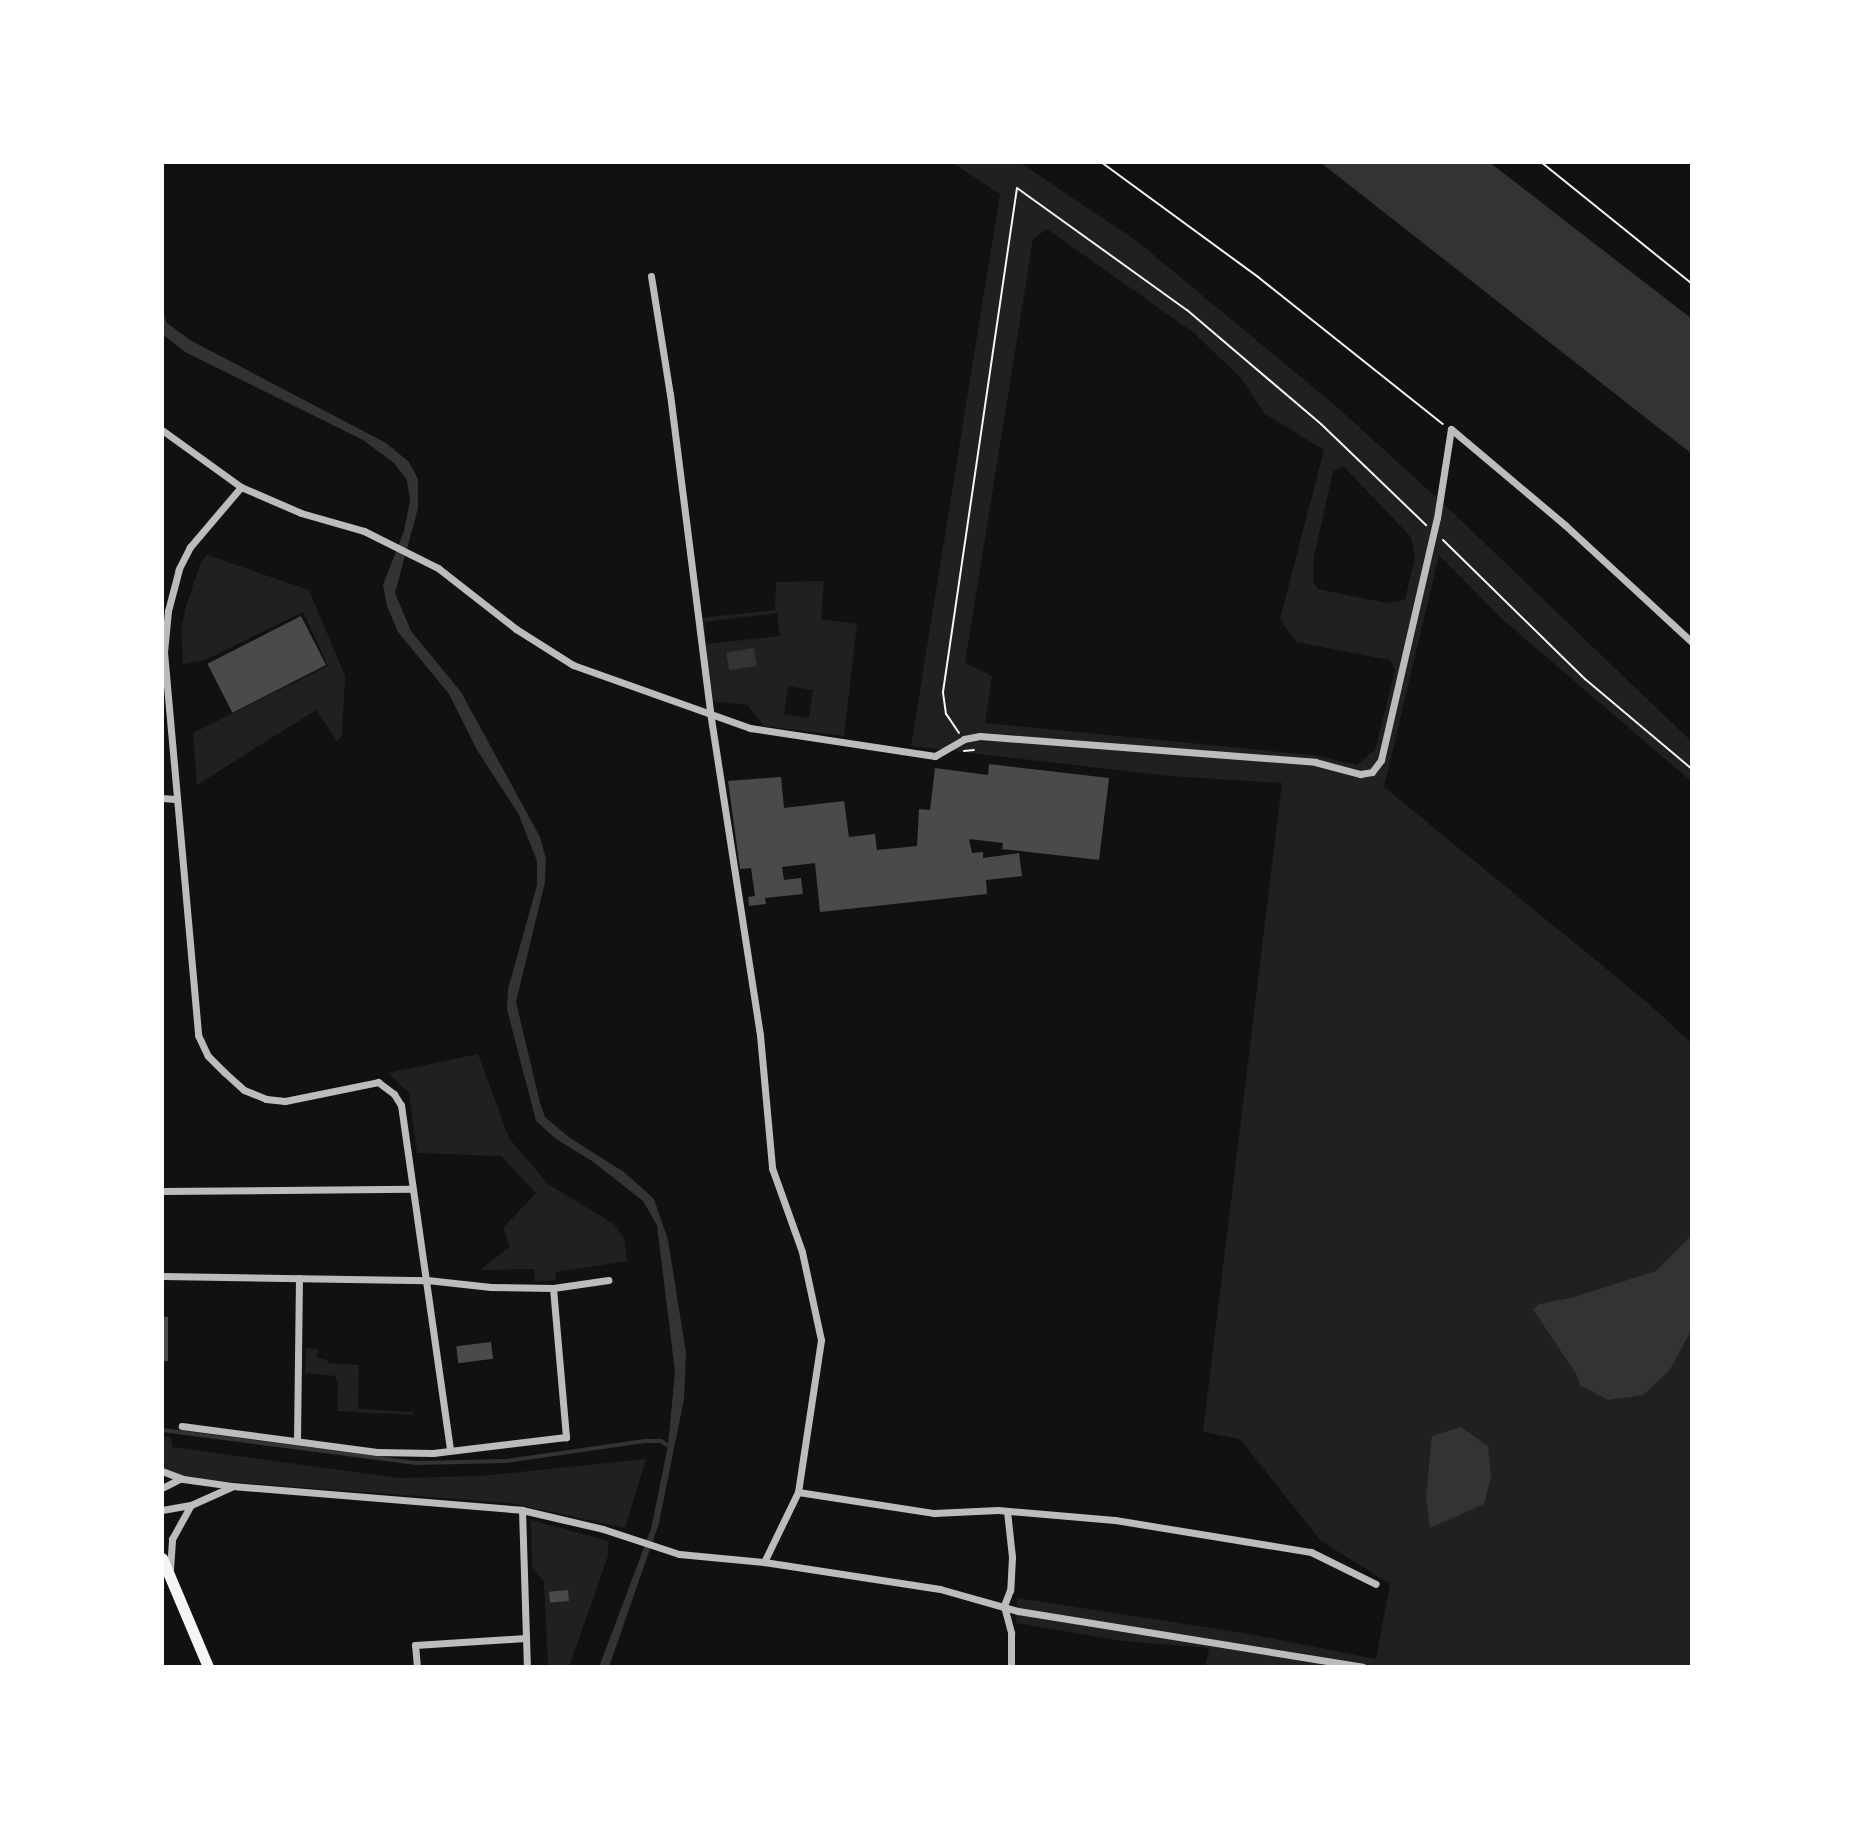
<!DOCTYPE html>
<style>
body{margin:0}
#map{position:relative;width:1854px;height:1829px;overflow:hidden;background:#111;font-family:Manrope,sans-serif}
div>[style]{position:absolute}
.green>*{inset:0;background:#202020}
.water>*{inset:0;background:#333;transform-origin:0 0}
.stream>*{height:4px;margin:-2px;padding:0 2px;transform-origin:2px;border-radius:2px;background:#333}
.building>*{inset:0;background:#4a4a4a;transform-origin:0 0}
.path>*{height:2px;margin:-1px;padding:0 1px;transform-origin:1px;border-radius:1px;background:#f5f5f5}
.minor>*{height:7px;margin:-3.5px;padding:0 3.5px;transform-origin:3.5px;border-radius:3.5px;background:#bcbcbc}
.primary>*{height:11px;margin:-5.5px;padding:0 5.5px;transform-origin:5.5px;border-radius:5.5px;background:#f5f5f5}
span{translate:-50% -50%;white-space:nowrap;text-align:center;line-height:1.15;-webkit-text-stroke:7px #fff;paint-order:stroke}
.frame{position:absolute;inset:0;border:164px solid #fff;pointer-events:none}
</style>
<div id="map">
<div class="green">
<div style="clip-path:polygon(evenodd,951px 162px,1019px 162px,1138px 242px,1338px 408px,1450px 510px,1692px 742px,1692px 782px,1501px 618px,1439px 555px,1384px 787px,1648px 1003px,1692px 1044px,1692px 1667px,1205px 1667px,1209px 1648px,1123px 1641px,1016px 1623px,1017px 1598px,1244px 1633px,1376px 1659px,1390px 1584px,1321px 1541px,1240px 1439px,1203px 1432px,1282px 783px,1169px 776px,911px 746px,1000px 194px,951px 162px,1047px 229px,1194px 333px,1241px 378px,1264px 413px,1324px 450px,1280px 619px,1296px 642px,1390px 660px,1395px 670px,1375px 750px,1357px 765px,1312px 755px,985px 723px,992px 676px,965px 663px,1033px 239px,1047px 229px,951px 162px,1343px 466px,1411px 537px,1415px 557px,1405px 600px,1386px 603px,1318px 589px,1313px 581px,1314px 556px,1333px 472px,1343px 466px)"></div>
<div style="clip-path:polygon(207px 555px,309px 590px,345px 676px,342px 736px,337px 741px,316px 710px,197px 785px,193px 733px,328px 666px,303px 612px,205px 660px,183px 664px,181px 630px,186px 606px,200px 564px)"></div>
<div style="clip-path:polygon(evenodd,824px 581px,821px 619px,857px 624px,844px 736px,764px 726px,747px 705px,709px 701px,700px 618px,775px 610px,776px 582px,824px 581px,777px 613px,780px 636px,706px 644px,704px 622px,777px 613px,824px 581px,788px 686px,813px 690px,809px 718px,784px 714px,788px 686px)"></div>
<div style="clip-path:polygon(478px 1054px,509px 1138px,548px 1184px,614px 1224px,624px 1238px,627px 1261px,556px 1272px,555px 1280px,535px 1282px,534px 1269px,480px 1270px,510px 1247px,503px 1228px,536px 1193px,501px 1156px,417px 1153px,409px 1093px,388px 1073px)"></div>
<div style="clip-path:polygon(306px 1348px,318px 1349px,317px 1358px,328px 1360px,328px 1363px,359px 1365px,358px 1409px,413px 1412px,413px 1415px,337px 1411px,338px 1383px,335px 1376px,305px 1373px)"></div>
<div style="clip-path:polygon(162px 1437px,171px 1437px,172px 1447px,399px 1478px,480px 1476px,646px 1459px,625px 1528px,511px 1503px,189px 1479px,162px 1468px)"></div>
<div style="clip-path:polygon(531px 1520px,608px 1541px,608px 1556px,569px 1667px,548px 1667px,544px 1582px,532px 1566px)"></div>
</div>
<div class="water">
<div style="clip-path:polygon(1320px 162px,1489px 162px,1692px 319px,1692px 454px)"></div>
<div style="clip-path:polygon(162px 309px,167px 323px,190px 340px,386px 443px,409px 462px,418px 479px,418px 508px,395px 593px,411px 631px,461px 692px,540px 837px,546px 859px,545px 882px,516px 1002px,540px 1103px,545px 1117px,570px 1138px,624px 1172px,654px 1199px,668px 1240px,686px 1353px,684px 1399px,659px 1523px,609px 1667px,599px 1667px,651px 1529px,668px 1445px,675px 1372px,657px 1225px,643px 1201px,592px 1161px,556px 1139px,536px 1121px,507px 1009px,508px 989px,537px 885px,537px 861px,518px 813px,477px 750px,449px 694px,398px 632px,387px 606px,383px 585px,404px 531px,410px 501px,407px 480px,394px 463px,363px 440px,185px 352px,162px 334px)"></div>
<div style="left:754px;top:648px;width:18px;height:28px;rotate:81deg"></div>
<div style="clip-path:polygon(1692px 1235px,1692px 1329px,1669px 1371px,1643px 1395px,1608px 1400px,1580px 1385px,1576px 1374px,1533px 1309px,1540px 1304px,1574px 1297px,1656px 1271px)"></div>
<div style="clip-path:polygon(1461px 1427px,1488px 1446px,1491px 1477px,1484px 1504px,1430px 1528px,1426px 1498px,1432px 1436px)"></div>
</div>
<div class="stream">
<div style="left:162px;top:1430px;width:256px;rotate:7.4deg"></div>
<div style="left:416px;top:1463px;width:90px;rotate:-1.3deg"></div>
<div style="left:506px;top:1461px;width:140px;rotate:-8.2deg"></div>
<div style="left:645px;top:1441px;width:16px"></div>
<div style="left:661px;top:1441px;width:11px;rotate:34deg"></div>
</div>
<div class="building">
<div style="left:301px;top:616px;width:55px;height:105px;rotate:63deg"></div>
<div style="clip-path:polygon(989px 764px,1109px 778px,1099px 860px,1002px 849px,1003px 843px,969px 839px,972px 853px,983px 852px,983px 858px,1019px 853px,1022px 876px,986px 880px,987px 894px,820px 912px,815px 863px,782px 867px,784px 880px,801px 878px,803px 894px,765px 898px,766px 904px,749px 906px,748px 897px,755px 896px,751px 868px,740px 869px,728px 781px,781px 777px,784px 808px,844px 801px,849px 837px,875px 834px,877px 850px,917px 846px,919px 809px,930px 810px,935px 768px,988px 775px)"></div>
<div style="left:162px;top:1317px;width:6px;height:44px"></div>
<div style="left:491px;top:1342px;width:17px;height:35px;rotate:83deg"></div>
<div style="left:568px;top:1590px;width:11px;height:19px;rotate:85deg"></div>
</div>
<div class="path">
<div style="left:1101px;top:162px;width:195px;rotate:36.2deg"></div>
<div style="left:1258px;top:277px;width:236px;rotate:38.5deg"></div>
<div style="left:1541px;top:162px;width:194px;rotate:38.9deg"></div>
<div style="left:1443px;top:540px;width:199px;rotate:44.4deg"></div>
<div style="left:1585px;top:679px;width:140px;rotate:40.1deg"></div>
<div style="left:959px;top:733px;width:23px;rotate:-124deg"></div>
<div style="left:946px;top:714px;width:22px;rotate:-98deg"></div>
<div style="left:943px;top:692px;width:509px;rotate:-81.65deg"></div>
<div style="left:1017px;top:188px;width:209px;rotate:35.7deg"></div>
<div style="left:1187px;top:310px;width:176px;rotate:40.4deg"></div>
<div style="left:1321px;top:424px;width:146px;rotate:43.9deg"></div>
<div style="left:964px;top:751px;width:10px;rotate:-6deg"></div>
</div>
<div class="minor">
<div style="left:651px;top:276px;width:120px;rotate:80.9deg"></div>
<div style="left:670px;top:394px;width:321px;rotate:82.8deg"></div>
<div style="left:710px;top:712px;width:327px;rotate:81.2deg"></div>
<div style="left:760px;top:1035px;width:134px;rotate:84.8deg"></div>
<div style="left:772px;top:1168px;width:89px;rotate:70.3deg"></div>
<div style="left:802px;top:1252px;width:90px;rotate:77.8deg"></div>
<div style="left:821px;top:1340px;width:154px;rotate:98.6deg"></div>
<div style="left:798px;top:1492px;width:78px;rotate:115.9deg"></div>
<div style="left:162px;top:430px;width:97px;rotate:35.8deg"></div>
<div style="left:241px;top:487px;width:65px;rotate:23.4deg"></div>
<div style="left:301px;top:513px;width:66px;rotate:15.9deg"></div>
<div style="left:364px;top:531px;width:83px;rotate:26.6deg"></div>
<div style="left:438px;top:568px;width:99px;rotate:38deg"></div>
<div style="left:516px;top:629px;width:67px;rotate:32.3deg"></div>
<div style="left:573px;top:665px;width:188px;rotate:19.6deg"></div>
<div style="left:750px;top:728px;width:187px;rotate:8.6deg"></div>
<div style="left:935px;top:756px;width:34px;rotate:-30deg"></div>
<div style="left:964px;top:739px;width:16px;rotate:-11deg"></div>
<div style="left:980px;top:736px;width:336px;rotate:4.4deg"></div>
<div style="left:1315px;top:762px;width:47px;rotate:14.9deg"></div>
<div style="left:1360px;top:774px;width:12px;rotate:-9deg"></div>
<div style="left:1372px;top:772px;width:15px;rotate:-53deg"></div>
<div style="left:1381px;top:760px;width:248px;rotate:-77deg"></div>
<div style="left:1437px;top:518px;width:90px;rotate:-81.1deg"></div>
<div style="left:1451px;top:429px;width:149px;rotate:40.1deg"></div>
<div style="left:1565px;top:525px;width:173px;rotate:42.7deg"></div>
<div style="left:241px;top:487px;width:79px;rotate:130.4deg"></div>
<div style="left:190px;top:547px;width:25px;rotate:117deg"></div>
<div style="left:179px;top:569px;width:43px;rotate:104.7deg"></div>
<div style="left:168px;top:611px;width:41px;rotate:95.6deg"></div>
<div style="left:164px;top:652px;width:385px;rotate:84.9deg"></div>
<div style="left:198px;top:1035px;width:23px;rotate:65deg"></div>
<div style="left:208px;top:1056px;width:23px;rotate:45deg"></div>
<div style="left:224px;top:1072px;width:27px;rotate:42deg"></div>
<div style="left:244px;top:1090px;width:24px;rotate:22deg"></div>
<div style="left:266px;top:1099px;width:19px;rotate:6deg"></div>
<div style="left:285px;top:1101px;width:95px;rotate:-11.5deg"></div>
<div style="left:378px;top:1082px;width:20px;rotate:37deg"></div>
<div style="left:394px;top:1094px;width:13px;rotate:58deg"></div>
<div style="left:401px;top:1105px;width:348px;rotate:81.9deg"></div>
<div style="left:162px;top:798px;width:13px;rotate:4deg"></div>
<div style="left:162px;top:1191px;width:250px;rotate:-0.5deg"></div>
<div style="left:162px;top:1276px;width:265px;rotate:0.9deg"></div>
<div style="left:427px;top:1280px;width:64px;rotate:6.2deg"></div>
<div style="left:491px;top:1287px;width:62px;rotate:0.9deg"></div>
<div style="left:553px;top:1288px;width:150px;rotate:85deg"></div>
<div style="left:566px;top:1437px;width:134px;rotate:173.1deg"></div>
<div style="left:433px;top:1453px;width:56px;rotate:-179deg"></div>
<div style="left:377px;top:1452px;width:197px;rotate:-172.4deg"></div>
<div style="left:553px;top:1288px;width:56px;rotate:-8.3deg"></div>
<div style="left:297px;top:1440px;width:162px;rotate:-89.3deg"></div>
<div style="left:162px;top:1471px;width:22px;rotate:21deg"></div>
<div style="left:183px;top:1479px;width:49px;rotate:8.1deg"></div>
<div style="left:232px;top:1486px;width:291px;rotate:4.7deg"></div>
<div style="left:522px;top:1510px;width:83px;rotate:13.2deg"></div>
<div style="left:603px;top:1529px;width:80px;rotate:18.2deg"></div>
<div style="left:679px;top:1554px;width:85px;rotate:5.4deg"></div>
<div style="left:764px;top:1562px;width:178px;rotate:8.7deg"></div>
<div style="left:940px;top:1589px;width:81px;rotate:15.8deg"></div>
<div style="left:1018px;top:1611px;width:349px;rotate:9.2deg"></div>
<div style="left:162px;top:1488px;width:20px;rotate:-27deg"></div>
<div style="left:798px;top:1492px;width:138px;rotate:8.8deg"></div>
<div style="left:934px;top:1513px;width:64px;rotate:-2.7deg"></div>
<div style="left:998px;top:1510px;width:117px;rotate:4.9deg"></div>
<div style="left:1115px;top:1520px;width:199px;rotate:9.3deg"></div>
<div style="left:1311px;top:1552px;width:72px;rotate:26.2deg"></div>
<div style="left:162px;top:1510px;width:29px;rotate:-10deg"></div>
<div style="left:191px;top:1505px;width:44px;rotate:-24.2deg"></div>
<div style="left:522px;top:1510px;width:157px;rotate:88.2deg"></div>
<div style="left:1007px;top:1511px;width:46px;rotate:83.8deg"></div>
<div style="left:1012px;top:1557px;width:33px;rotate:93deg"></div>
<div style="left:1010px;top:1590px;width:17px;rotate:111deg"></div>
<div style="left:1004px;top:1606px;width:28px;rotate:75deg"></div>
<div style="left:1011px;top:1633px;width:34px;rotate:90deg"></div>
<div style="left:170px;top:1569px;width:30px;rotate:-86deg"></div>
<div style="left:172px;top:1539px;width:39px;rotate:-61deg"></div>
<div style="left:417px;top:1667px;width:22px;rotate:-95deg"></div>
<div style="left:415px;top:1645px;width:110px;rotate:-3.6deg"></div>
</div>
<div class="primary">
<div style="left:162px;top:1558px;width:118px;rotate:67.1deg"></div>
</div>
<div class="frame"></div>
</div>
